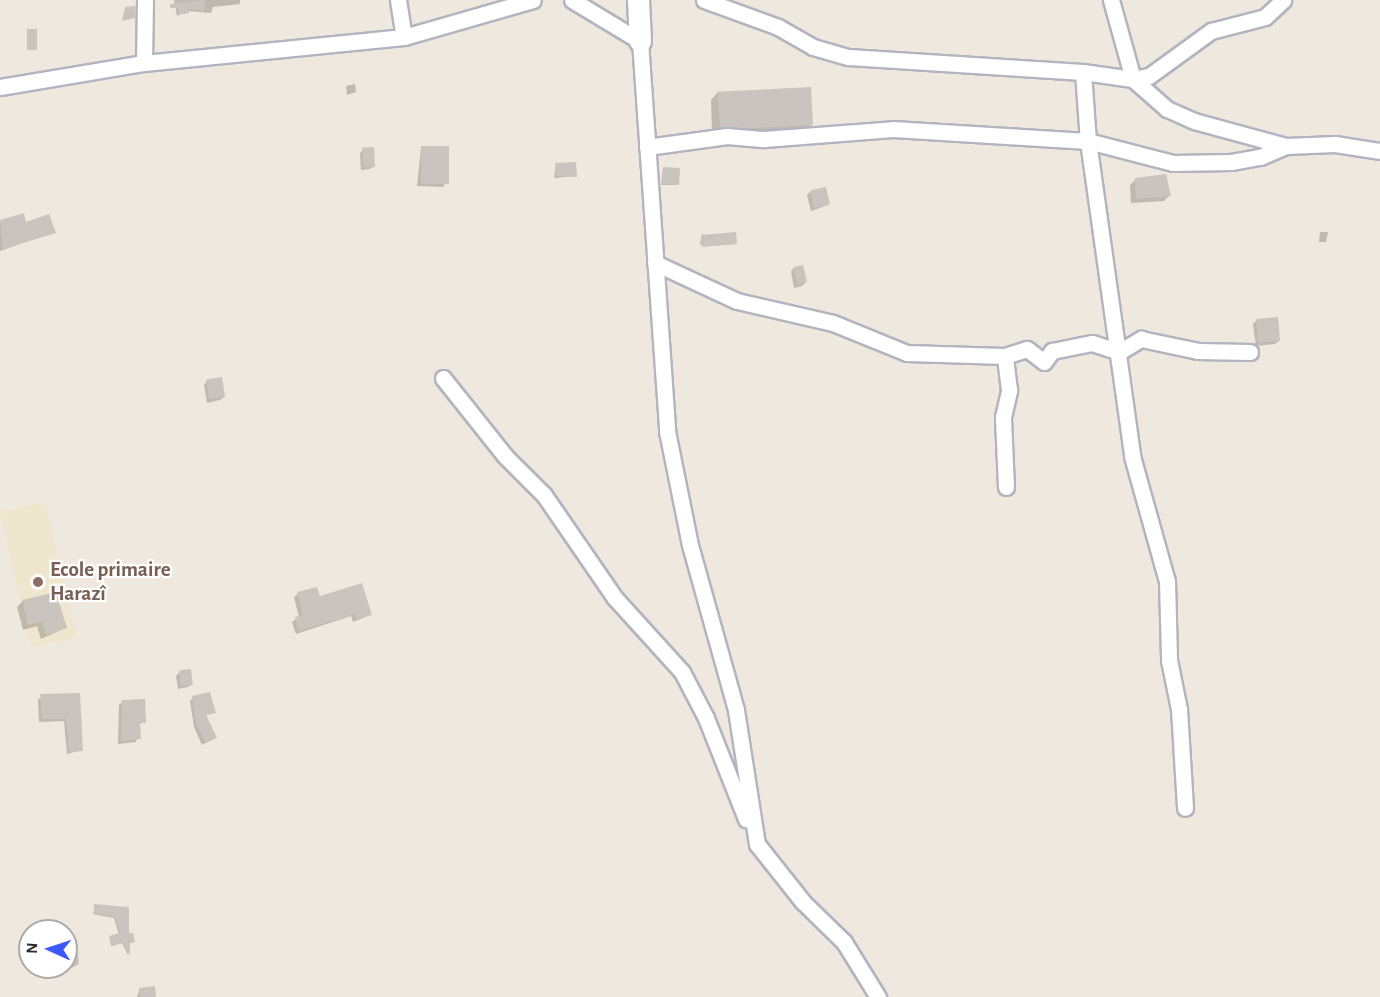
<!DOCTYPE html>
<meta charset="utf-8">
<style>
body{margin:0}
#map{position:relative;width:1380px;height:997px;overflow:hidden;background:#eee8de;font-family:"Alegreya Sans",sans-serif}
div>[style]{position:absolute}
.education>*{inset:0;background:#efe6ce;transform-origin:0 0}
.shadow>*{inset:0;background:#0003}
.building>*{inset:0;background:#c9c5be;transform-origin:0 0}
.roads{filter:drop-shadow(2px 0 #b2b4c0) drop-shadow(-2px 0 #b2b4c0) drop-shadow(0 2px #b2b4c0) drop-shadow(0 -2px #b2b4c0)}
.street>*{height:15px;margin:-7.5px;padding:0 7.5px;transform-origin:7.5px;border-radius:7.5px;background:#fff}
.secondary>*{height:21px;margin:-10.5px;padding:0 10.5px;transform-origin:10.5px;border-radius:10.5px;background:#fff}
.dots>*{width:16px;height:16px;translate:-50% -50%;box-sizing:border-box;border:3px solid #fff;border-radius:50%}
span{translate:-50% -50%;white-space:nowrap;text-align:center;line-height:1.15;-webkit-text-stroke:4.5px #fff;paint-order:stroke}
.education-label{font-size:21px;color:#785e54;font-weight:700}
.left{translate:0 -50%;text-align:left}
.north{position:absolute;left:18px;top:919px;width:60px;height:60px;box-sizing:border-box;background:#fff;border:2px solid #ababab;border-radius:50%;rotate:273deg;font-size:16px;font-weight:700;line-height:24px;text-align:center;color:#2c2c2c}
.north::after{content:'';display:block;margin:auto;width:21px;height:27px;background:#3d59fc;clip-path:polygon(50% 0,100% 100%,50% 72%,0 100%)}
</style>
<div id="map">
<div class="education">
<div style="left:45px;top:502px;width:139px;height:46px;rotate:77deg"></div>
</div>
<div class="shadow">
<div style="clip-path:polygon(174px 0,240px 0,240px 4px,213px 7px,211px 13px,187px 11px,177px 16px)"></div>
<div style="clip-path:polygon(355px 84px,356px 92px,347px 95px,346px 86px)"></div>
<div style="clip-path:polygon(718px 92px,811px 125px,804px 133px,712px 134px,711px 100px)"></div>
<div style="clip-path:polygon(421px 148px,445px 184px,443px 187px,417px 186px)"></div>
<div style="clip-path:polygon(363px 150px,374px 166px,370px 169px,361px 170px,360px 153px)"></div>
<div style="clip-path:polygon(556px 165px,575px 176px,554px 178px)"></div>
<div style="clip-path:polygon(663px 168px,679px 184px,677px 185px,661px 185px)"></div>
<div style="clip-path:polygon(1136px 179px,1169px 196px,1164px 201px,1131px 203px,1130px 185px)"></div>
<div style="clip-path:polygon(811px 191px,828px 205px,811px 211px,807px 195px)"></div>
<div style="clip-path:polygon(23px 215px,25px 224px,54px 232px,0 251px,0 222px)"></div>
<div style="clip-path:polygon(1320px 232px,1328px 232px,1326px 242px,1319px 242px)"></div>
<div style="clip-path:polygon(702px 234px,735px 244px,700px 245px)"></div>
<div style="clip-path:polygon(794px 268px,805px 283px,802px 286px,794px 288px,791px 271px)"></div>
<div style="clip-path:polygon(1257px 320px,1279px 341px,1275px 344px,1256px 346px,1253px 324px)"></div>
<div style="clip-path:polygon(207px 381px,224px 397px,220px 400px,207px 403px,204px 385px)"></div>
<div style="clip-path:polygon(298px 594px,319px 598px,370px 615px,353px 622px,351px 616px,296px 634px,292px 622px,299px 617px,294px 597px)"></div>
<div style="clip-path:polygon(23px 601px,65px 628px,41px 639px,37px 626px,23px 630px,17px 607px)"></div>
<div style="clip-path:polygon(180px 672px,192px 684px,188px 687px,178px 689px,176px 676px)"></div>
<div style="clip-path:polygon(79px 695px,82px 750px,67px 754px,64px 721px,39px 722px,38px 699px)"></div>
<div style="clip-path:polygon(193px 698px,214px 712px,205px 716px,215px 737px,202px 745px,194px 727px,190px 701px)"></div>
<div style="clip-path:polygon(123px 701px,144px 722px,138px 725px,136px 742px,118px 744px,119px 705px)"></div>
<div style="clip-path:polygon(95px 906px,127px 908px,128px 935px,133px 942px,128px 944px,128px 955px,122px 943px,112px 946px,119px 935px,114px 918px,93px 914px)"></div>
<div style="clip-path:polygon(66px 954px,78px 964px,74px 967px,58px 969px,66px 967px)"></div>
<div style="clip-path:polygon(140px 989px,155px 997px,137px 997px)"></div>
</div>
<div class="building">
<div style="clip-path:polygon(205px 0,204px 11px,189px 9px,189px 13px,179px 15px,178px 8px,170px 8px,170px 4px)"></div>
<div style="clip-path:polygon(135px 6px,135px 18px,122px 21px,125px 7px)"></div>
<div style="left:27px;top:29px;width:10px;height:21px"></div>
<div style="left:811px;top:87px;width:38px;height:93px;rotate:87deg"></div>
<div style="left:421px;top:146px;width:28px;height:38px"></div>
<div style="left:374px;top:147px;width:20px;height:12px;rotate:87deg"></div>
<div style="clip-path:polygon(576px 162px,577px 177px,556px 176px,555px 163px)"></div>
<div style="left:663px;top:167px;width:17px;height:17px;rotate:3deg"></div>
<div style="clip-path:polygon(1166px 174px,1171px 196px,1136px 199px,1135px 178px)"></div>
<div style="left:826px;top:187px;width:18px;height:16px;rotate:77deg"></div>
<div style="clip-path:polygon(24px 213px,26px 222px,49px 214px,56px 233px,3px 249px,0 220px)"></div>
<div style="left:736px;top:232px;width:12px;height:35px;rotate:85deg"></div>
<div style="left:803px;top:265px;width:18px;height:10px;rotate:77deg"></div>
<div style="left:1278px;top:317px;width:24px;height:22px;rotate:85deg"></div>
<div style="left:222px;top:377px;width:20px;height:16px;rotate:81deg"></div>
<div style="clip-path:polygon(362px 583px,372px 615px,356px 619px,355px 614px,299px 631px,295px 617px,303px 615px,297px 592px,317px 587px,320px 596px)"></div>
<div style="clip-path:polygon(56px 592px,67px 628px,46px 635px,42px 622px,28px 625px,22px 600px)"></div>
<div style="left:191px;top:669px;width:16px;height:12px;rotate:83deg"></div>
<div style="clip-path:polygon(210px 692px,216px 713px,206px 715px,217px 738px,206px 743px,196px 724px,192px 696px)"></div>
<div style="clip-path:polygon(80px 693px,83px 751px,69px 752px,66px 719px,42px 719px,40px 694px)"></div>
<div style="clip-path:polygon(145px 699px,146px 723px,140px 723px,141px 739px,121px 741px,122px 700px)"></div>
<div style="clip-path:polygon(94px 904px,129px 907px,129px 933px,133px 933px,135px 942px,130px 943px,130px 956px,123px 943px,111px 946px,109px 936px,120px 933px,115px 917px,94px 913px)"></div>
<div style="clip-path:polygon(78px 952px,79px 964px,66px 966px,66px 953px)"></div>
<div style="clip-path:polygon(155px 986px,156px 997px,140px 997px,139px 988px)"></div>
</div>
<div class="roads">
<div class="street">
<div style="left:398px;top:0;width:37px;rotate:81deg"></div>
<div style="left:572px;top:0;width:79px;rotate:31.1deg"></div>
<div style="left:640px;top:41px;width:391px;rotate:86deg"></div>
<div style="left:667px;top:431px;width:116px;rotate:78.6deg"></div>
<div style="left:690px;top:545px;width:171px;rotate:74.4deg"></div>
<div style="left:736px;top:710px;width:136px;rotate:81.1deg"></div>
<div style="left:757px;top:844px;width:74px;rotate:51.6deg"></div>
<div style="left:803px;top:902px;width:57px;rotate:44.3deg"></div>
<div style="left:844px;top:942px;width:65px;rotate:58.3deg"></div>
<div style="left:704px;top:0;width:79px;rotate:20deg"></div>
<div style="left:778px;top:27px;width:40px;rotate:29.7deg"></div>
<div style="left:813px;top:47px;width:37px;rotate:16deg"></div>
<div style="left:849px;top:57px;width:234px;rotate:3.7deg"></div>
<div style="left:1083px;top:72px;width:50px;rotate:8deg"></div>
<div style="left:1133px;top:79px;width:45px;rotate:41.4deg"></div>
<div style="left:1167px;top:109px;width:30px;rotate:24deg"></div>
<div style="left:1194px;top:121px;width:95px;rotate:15.2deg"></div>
<div style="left:1286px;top:146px;width:49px;rotate:-2.3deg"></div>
<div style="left:1335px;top:144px;width:46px;rotate:8.8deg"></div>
<div style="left:1111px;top:0;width:82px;rotate:74.4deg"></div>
<div style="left:1133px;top:79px;width:16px;rotate:-11deg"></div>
<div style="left:1149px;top:76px;width:77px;rotate:-36deg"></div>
<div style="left:1211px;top:31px;width:56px;rotate:-14.5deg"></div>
<div style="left:1265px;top:17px;width:25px;rotate:-43deg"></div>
<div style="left:144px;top:63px;width:63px;rotate:-89.1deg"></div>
<div style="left:1083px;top:72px;width:69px;rotate:85.9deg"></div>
<div style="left:1088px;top:141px;width:318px;rotate:82deg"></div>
<div style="left:1132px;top:456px;width:130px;rotate:74.4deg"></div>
<div style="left:1167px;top:581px;width:79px;rotate:88.5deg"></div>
<div style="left:1169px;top:660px;width:50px;rotate:78.5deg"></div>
<div style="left:1179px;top:709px;width:99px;rotate:86.5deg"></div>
<div style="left:0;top:87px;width:146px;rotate:-9.5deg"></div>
<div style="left:144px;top:63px;width:261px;rotate:-5.7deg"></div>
<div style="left:404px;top:37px;width:134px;rotate:-16deg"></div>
<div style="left:647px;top:147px;width:81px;rotate:-7.8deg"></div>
<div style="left:727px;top:136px;width:37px;rotate:5deg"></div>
<div style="left:764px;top:139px;width:129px;rotate:-4.4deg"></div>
<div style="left:893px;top:129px;width:195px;rotate:3.5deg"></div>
<div style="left:1088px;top:141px;width:88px;rotate:14.5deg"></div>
<div style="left:1173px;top:163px;width:58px;rotate:-1deg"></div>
<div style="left:1231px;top:162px;width:29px;rotate:-10deg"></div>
<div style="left:1260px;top:157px;width:28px;rotate:-23deg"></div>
<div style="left:655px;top:263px;width:90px;rotate:24.9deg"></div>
<div style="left:737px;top:301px;width:98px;rotate:12.9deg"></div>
<div style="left:833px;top:323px;width:80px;rotate:22.1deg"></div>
<div style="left:907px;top:353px;width:98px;rotate:1.8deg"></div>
<div style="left:443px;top:378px;width:100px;rotate:51.5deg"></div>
<div style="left:505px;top:456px;width:55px;rotate:45deg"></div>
<div style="left:544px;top:495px;width:124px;rotate:55.5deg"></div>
<div style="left:614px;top:597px;width:101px;rotate:47.8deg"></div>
<div style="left:682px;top:672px;width:52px;rotate:62.4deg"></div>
<div style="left:706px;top:718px;width:109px;rotate:68.4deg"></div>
<div style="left:1006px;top:487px;width:70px;rotate:-92.5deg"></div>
<div style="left:1003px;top:417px;width:28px;rotate:-77deg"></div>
<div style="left:1009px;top:390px;width:34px;rotate:-97deg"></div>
<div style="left:1005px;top:356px;width:23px;rotate:-18deg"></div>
<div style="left:1027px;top:349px;width:21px;rotate:37deg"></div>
<div style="left:1044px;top:362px;width:14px;rotate:-54deg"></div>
<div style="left:1052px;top:351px;width:41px;rotate:-11.3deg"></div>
<div style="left:1092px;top:343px;width:28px;rotate:18deg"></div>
<div style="left:1119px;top:352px;width:26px;rotate:-31deg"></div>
<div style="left:1141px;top:339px;width:58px;rotate:11.9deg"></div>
<div style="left:1198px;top:351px;width:52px;rotate:1.1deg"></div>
</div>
<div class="secondary">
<div style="left:638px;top:0;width:41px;rotate:87.2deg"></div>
</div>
</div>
<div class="dots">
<div style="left:38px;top:582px;background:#8d6e63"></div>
</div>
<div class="education-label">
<span class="left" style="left:50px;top:582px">Ecole primaire<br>Harazî</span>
</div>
<div class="north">N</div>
</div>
